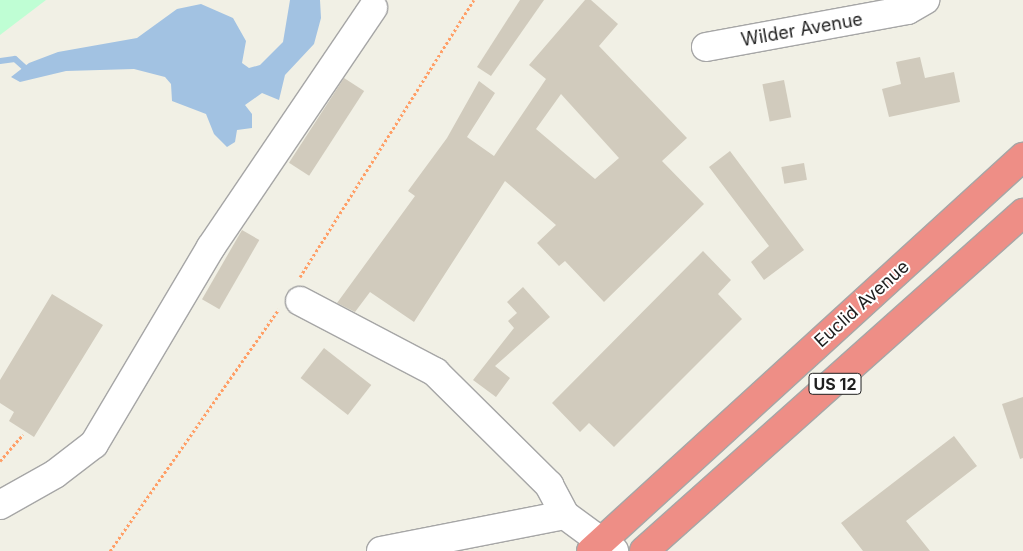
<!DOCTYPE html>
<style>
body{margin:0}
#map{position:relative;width:1023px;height:551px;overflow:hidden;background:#f1f0e5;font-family:Inter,sans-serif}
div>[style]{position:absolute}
.park>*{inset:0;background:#bffed4}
.water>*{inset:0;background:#a2c2e2}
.stream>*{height:6px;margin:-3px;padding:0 3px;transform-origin:3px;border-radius:3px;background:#a2c2e2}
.building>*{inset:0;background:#d1cbbd;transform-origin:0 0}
.path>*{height:3px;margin-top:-1.5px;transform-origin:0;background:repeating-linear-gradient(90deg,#ff9f67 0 2.5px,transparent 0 5px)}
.roads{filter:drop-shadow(1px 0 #a6a6a6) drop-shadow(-1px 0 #a6a6a6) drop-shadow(0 1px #a6a6a6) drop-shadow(0 -1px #a6a6a6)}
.minor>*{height:28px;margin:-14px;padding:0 14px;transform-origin:14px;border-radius:14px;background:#fff}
.highway>*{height:28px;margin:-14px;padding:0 14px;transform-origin:14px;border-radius:14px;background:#ee8e86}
span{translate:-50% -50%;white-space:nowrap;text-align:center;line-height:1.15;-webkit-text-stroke:4px #fff;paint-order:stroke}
.shield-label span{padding:1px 4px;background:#fff;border:1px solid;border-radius:4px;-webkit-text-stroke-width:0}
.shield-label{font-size:16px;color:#1f1f1f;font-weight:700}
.street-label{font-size:18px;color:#1f1f1f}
</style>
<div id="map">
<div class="park">
<div style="clip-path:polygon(0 0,46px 0,0 35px)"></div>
</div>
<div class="water">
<div style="clip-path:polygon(290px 0,320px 0,321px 18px,314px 44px,285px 75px,279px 100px,262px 93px,245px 105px,252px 114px,252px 128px,237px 130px,235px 142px,227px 147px,214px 134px,206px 114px,172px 101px,171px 84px,165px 77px,134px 69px,66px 71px,20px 82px,11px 77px,29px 63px,58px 52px,137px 38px,177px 9px,201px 4px,233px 18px,246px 41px,242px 63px,249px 68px,260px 65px,283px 42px)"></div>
</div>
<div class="stream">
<div style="left:0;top:61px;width:15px;rotate:-8deg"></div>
<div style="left:15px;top:59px;width:12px;rotate:42deg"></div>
</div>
<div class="building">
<div style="clip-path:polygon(520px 0,544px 0,491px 76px,477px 67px)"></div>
<div style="clip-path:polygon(evenodd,585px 0,591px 0,618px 24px,599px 46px,687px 138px,662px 161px,704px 204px,604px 302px,565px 261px,559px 266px,537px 243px,556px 225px,505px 181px,414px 322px,370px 292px,355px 312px,337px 303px,415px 196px,408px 191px,447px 138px,479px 81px,495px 93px,467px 137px,494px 156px,546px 79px,529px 65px,585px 0,561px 94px,619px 158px,595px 179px,536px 129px,561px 94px)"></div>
<div style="clip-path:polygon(920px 57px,925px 78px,954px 72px,960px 102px,889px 117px,882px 89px,901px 84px,896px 62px)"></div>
<div style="left:344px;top:78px;width:24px;height:101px;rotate:33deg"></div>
<div style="left:784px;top:80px;width:38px;height:22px;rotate:79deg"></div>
<div style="clip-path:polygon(730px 151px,804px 250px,764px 280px,751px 262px,769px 246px,709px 167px)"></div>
<div style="left:804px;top:163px;width:17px;height:23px;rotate:80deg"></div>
<div style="left:242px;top:230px;width:20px;height:80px;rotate:30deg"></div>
<div style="clip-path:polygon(703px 251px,731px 280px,718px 294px,742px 319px,614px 447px,589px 423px,580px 432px,552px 403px)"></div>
<div style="clip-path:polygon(523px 287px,550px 317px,495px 366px,510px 378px,496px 397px,473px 380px,514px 328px,508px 321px,517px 313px,507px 302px)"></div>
<div style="clip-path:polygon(52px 294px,103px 325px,34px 437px,9px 421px,14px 412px,0 403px,0 380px)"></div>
<div style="left:324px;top:348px;width:60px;height:38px;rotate:38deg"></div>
<div style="clip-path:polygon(1023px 397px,1023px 458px,1020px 459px,1002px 404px)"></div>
<div style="clip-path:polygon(954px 436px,977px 466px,906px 521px,930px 551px,863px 551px,841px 523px)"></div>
</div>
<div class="path">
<div style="left:300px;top:277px;width:327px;rotate:-57.9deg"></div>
<div style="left:0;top:461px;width:35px;rotate:-49deg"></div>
<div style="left:110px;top:551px;width:295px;rotate:-55.1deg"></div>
</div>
<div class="roads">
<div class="minor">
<div style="left:706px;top:47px;width:205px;rotate:-10.4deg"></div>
<div style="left:908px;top:10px;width:20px;rotate:-30deg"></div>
<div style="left:300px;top:301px;width:153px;rotate:27.7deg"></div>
<div style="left:435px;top:372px;width:161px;rotate:44.7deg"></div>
<div style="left:549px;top:485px;width:34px;rotate:62deg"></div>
<div style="left:0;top:505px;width:63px;rotate:-29.4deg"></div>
<div style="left:55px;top:474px;width:49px;rotate:-37.6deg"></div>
<div style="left:94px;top:444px;width:229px;rotate:-59.3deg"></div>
<div style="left:211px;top:247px;width:289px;rotate:-55.9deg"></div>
<div style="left:381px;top:551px;width:187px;rotate:-11.1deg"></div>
<div style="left:565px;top:515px;width:61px;rotate:36.3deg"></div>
</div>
<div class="highway">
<div style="left:591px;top:551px;width:585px;rotate:-42.37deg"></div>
<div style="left:644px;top:551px;width:508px;rotate:-41.73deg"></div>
</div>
</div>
<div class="shield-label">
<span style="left:835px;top:384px">US 12</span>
</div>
<div class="street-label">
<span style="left:802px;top:30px;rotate:-10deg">Wilder Avenue</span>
<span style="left:862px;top:304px;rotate:-42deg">Euclid Avenue</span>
</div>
</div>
